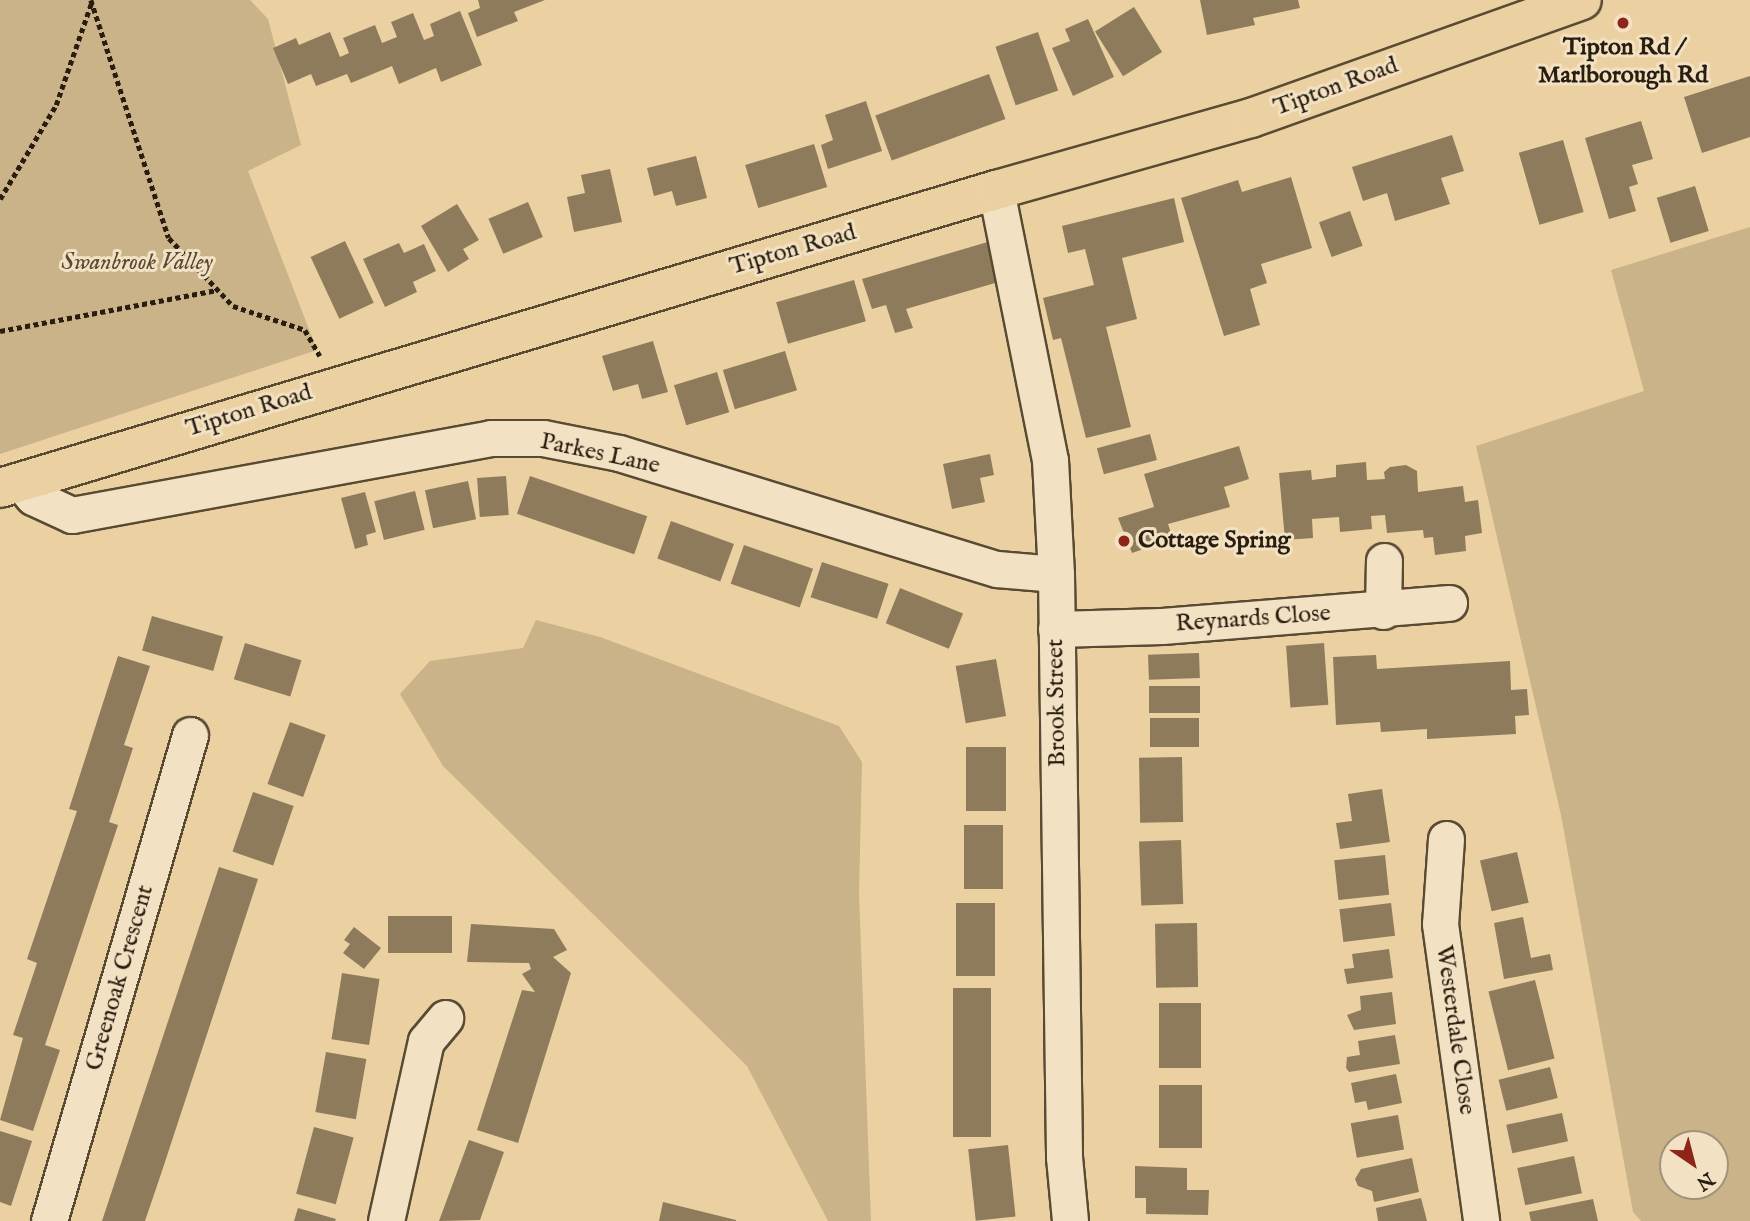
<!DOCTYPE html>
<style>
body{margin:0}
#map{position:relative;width:1750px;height:1221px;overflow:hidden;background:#ebd1a2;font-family:"IM FELL English",serif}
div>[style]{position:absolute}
.green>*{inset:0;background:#cab289}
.building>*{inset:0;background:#8d7b5b;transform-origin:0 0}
.path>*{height:4.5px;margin-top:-2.25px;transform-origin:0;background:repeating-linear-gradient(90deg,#281d0f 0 5px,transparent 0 8.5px)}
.roads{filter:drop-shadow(2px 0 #594a34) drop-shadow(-2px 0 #594a34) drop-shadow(0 2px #594a34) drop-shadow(0 -2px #594a34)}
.minor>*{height:35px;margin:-17.5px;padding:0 17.5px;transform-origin:17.5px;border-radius:17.5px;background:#f2e1c3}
.major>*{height:38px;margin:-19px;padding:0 19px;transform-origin:19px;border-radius:19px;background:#ebd1a2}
.dots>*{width:19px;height:19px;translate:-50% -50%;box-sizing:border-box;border:4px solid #f2e1c3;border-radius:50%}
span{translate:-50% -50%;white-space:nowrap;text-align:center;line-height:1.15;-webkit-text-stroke:6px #f2e1c3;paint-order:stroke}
.poi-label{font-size:24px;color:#281d0f;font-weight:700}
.left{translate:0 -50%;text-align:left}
.street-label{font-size:24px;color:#281d0f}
.park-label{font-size:24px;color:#594a34;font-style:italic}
.north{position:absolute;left:1659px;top:1130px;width:70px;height:70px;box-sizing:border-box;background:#f2e1c3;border:2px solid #a1937b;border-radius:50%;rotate:145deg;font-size:19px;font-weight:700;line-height:28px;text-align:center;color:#281d0f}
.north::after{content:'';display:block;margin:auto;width:24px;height:32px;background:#8f2418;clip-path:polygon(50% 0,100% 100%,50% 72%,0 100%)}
</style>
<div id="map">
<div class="green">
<div style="clip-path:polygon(0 0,250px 0,268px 19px,301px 145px,248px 171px,317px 350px,0 454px)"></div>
<div style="clip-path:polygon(evenodd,1750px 227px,1750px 1221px,1641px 1221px,1633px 1212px,1561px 815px,1476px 446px,1644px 391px,1611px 270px,1750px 227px,1673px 1144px,1715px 1144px,1715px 1186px,1673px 1186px,1673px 1144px)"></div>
<div style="clip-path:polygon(536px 620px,600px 637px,839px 726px,862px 762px,859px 894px,871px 1221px,828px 1221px,747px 1066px,443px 766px,400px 694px,430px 661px,523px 648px)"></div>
</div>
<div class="building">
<div style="clip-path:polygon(478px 0,545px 0,514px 12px,518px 21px,477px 37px,468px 13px,480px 8px)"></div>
<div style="clip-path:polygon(1200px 0,1298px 0,1300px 8px,1253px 18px,1255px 25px,1207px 35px)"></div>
<div style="left:1134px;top:7px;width:53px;height:46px;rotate:58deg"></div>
<div style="clip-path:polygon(460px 11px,482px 65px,441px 82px,436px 68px,399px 84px,392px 66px,351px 83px,347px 74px,316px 86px,311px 74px,288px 84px,273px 48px,296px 38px,299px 45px,330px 32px,340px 57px,349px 53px,343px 38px,375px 25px,382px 43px,397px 37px,391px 22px,413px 13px,424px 40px,434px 36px,430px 24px)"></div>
<div style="clip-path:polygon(1088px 19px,1114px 77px,1073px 96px,1052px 48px,1070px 41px,1065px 29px)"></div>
<div style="left:1038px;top:32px;width:62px;height:45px;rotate:71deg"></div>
<div style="left:989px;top:74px;width:48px;height:121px;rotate:70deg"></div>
<div style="clip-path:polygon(1750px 76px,1750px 137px,1702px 153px,1684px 97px)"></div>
<div style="clip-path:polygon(866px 101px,882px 151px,828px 169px,821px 145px,833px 140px,825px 115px)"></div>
<div style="clip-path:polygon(1641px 121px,1653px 159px,1632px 165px,1638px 184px,1629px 187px,1636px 211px,1609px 219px,1585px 138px)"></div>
<div style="clip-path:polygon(1452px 135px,1464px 171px,1441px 178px,1450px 204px,1395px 221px,1387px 193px,1363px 201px,1352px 167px)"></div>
<div style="left:1563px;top:140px;width:75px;height:46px;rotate:74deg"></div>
<div style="left:814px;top:144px;width:45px;height:72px;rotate:73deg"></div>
<div style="clip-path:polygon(696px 156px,707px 198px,676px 206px,672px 191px,654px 196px,647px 168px)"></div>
<div style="clip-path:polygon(610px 169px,622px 222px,574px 232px,567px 197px,585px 193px,581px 175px)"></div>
<div style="clip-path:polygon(1291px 177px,1312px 248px,1261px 264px,1267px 283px,1250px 289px,1260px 325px,1224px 336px,1181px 198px,1238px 180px,1242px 192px)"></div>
<div style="left:1695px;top:186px;width:47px;height:40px;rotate:73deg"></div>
<div style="clip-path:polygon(1174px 198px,1184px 242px,1122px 258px,1137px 319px,1106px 327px,1131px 427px,1086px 438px,1061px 338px,1053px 340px,1043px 298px,1094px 285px,1085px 249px,1068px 253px,1062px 226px)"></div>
<div style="left:528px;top:202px;width:38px;height:43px;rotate:67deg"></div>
<div style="clip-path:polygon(457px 204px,479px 240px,463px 249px,469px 259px,448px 272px,421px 226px)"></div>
<div style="left:1350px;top:211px;width:37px;height:33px;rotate:70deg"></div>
<div style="left:345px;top:241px;width:68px;height:38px;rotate:65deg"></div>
<div style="clip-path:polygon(991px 241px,1002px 281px,906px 309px,913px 328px,895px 333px,886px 305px,872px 309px,862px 279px)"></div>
<div style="clip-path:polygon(399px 243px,404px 253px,424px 244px,436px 271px,413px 282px,417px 292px,385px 307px,363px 259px)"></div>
<div style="left:854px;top:280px;width:43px;height:81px;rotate:74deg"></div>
<div style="clip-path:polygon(653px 341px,668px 392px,642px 399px,638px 384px,613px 391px,602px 356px)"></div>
<div style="left:785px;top:351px;width:41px;height:65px;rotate:73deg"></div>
<div style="left:717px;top:372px;width:42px;height:45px;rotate:73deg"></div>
<div style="left:1150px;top:434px;width:27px;height:55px;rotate:75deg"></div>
<div style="clip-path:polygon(1239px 446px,1249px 479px,1224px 487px,1230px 507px,1168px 524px,1173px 539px,1132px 553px,1118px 518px,1154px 507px,1144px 474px)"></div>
<div style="clip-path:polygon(990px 454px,994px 475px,980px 478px,985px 502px,952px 509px,943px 464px)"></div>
<div style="clip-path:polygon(1366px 462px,1367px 480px,1385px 479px,1384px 472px,1390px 467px,1406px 465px,1417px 471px,1418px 492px,1463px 486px,1465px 502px,1478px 500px,1482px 533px,1465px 536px,1466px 551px,1435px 555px,1433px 537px,1424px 538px,1423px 530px,1387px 533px,1385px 515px,1371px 516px,1372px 529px,1340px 532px,1339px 517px,1312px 519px,1313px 538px,1285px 540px,1279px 473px,1311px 470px,1312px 480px,1336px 477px,1336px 465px)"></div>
<div style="left:506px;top:476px;width:39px;height:29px;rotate:86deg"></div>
<div style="left:530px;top:476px;width:124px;height:40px;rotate:19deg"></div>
<div style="left:468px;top:481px;width:39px;height:44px;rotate:78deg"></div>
<div style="left:415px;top:491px;width:40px;height:42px;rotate:76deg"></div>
<div style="clip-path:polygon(365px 492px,376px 532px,366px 535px,368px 545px,355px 549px,341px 498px)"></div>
<div style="left:671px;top:521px;width:67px;height:40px;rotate:20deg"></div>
<div style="left:744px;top:545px;width:73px;height:41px;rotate:19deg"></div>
<div style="left:822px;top:562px;width:70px;height:37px;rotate:18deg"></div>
<div style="left:900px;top:588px;width:68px;height:38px;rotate:22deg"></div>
<div style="left:152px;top:616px;width:74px;height:36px;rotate:16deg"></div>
<div style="left:245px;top:643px;width:59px;height:38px;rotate:17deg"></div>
<div style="left:1324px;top:643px;width:62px;height:38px;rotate:86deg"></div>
<div style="left:1199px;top:653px;width:25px;height:51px;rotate:88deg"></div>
<div style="clip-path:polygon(1376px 655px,1377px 669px,1510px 661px,1511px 690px,1527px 689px,1529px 715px,1515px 716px,1516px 734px,1427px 739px,1427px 729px,1381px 732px,1380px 722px,1336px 725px,1333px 657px)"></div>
<div style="clip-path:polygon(118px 656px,150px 666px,124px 745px,133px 748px,109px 822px,118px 825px,45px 1045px,60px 1050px,33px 1131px,0 1120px,23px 1038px,13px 1035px,37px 963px,27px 959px,77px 811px,69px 809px)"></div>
<div style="left:996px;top:659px;width:58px;height:41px;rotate:80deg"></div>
<div style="left:1149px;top:686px;width:51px;height:27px"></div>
<div style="left:1150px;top:718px;width:49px;height:29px"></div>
<div style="left:290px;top:722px;width:38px;height:66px;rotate:20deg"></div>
<div style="left:966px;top:747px;width:40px;height:64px"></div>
<div style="left:1182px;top:757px;width:65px;height:43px;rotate:89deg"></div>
<div style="clip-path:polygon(1382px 789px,1390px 842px,1340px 849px,1336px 823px,1352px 821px,1348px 794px)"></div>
<div style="left:253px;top:792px;width:43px;height:63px;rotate:19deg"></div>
<div style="left:964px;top:825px;width:39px;height:64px"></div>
<div style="left:1181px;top:840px;width:64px;height:42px;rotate:88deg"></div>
<div style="left:1517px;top:852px;width:52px;height:38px;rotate:77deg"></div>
<div style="left:1385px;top:855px;width:40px;height:51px;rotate:84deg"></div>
<div style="clip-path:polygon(219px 867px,258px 879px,162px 1171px,145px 1221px,102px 1221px)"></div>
<div style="left:956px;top:903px;width:39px;height:73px"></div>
<div style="left:1391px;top:903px;width:33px;height:52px;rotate:83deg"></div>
<div style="left:452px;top:916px;width:37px;height:64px;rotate:90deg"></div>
<div style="clip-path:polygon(1523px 917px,1531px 958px,1550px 954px,1553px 970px,1504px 979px,1494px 923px)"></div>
<div style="left:1197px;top:923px;width:64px;height:42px;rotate:89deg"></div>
<div style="clip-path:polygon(471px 924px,554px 929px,567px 950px,553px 957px,571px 973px,518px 1143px,477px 1130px,522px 990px,535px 992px,522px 974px,531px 969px,529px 963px,467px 962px)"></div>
<div style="clip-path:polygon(354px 927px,381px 948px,364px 969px,343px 953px,350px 944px,344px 940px)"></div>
<div style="clip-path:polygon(1389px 949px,1393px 978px,1347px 984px,1344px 969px,1354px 968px,1352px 954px)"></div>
<div style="left:342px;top:973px;width:38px;height:67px;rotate:9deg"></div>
<div style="left:1535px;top:980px;width:81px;height:48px;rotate:76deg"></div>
<div style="left:953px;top:988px;width:38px;height:149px"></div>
<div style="clip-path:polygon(1392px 992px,1396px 1024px,1354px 1030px,1347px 1015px,1361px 1010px,1360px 996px)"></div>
<div style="left:1159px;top:1003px;width:42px;height:65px"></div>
<div style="clip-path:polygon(1395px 1035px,1400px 1064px,1349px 1072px,1346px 1068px,1347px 1057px,1360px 1055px,1358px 1041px)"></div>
<div style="left:326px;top:1052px;width:41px;height:61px;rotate:10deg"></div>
<div style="left:1550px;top:1067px;width:32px;height:53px;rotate:76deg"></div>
<div style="clip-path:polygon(1396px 1074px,1402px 1103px,1368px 1110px,1366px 1101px,1355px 1103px,1351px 1083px)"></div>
<div style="left:1159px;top:1085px;width:43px;height:63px"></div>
<div style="left:1562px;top:1113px;width:29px;height:57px;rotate:78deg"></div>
<div style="left:1398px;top:1115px;width:35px;height:48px;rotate:80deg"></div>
<div style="left:314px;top:1127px;width:41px;height:69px;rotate:15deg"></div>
<div style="clip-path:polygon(0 1131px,32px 1141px,11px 1206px,0 1202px)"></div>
<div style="clip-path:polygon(469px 1140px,504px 1152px,480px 1220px,439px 1221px)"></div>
<div style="left:1008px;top:1145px;width:72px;height:40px;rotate:84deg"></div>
<div style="left:1574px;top:1156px;width:38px;height:58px;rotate:78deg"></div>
<div style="clip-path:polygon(1412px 1158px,1419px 1192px,1374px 1202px,1372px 1191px,1358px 1186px,1355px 1179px,1361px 1169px)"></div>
<div style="clip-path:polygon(1135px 1166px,1187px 1168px,1187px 1190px,1209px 1190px,1208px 1215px,1146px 1214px,1146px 1198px,1135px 1198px)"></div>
<div style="clip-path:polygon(1421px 1198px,1427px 1221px,1378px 1221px,1376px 1208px)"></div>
<div style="clip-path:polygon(1593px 1199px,1598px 1221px,1531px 1221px,1529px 1212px)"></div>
<div style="clip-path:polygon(663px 1202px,736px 1220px,736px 1221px,659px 1221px)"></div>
<div style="clip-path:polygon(298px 1208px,336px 1219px,335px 1221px,294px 1221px)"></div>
</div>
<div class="path">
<div style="left:91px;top:0;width:250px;rotate:71.9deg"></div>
<div style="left:169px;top:238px;width:93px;rotate:46.7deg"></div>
<div style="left:233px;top:306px;width:76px;rotate:18.4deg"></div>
<div style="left:305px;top:330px;width:30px;rotate:60deg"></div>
<div style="left:0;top:199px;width:109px;rotate:-59.2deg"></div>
<div style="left:56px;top:105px;width:107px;rotate:-70.9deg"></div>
<div style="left:0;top:331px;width:221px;rotate:-10.7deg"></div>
</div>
<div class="roads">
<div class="minor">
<div style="left:996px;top:190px;width:275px;rotate:78.7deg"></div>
<div style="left:1050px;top:460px;width:114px;rotate:87deg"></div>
<div style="left:1056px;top:574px;width:583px;rotate:89.21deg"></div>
<div style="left:1064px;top:1157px;width:64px;rotate:84.6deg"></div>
<div style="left:20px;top:482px;width:20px;rotate:49deg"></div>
<div style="left:33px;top:497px;width:43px;rotate:24.8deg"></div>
<div style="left:72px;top:515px;width:426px;rotate:-10.4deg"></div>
<div style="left:491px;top:438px;width:52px"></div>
<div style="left:543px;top:438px;width:77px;rotate:11.2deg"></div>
<div style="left:619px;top:453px;width:395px;rotate:17.1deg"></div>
<div style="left:997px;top:569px;width:59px;rotate:4.8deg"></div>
<div style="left:1383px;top:611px;width:50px;rotate:-88.9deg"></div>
<div style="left:1056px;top:629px;width:106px;rotate:-1.6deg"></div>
<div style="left:1162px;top:626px;width:288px;rotate:-4.6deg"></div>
<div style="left:1446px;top:839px;width:85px;rotate:94deg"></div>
<div style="left:1440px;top:924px;width:300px;rotate:82.1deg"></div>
<div style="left:49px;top:1221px;width:506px;rotate:-73.82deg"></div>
<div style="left:386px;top:1221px;width:184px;rotate:-77.5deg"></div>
<div style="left:426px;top:1041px;width:30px;rotate:-50deg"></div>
</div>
<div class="major">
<div style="left:0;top:488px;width:1040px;rotate:-16.66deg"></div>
<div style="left:996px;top:190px;width:265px;rotate:-15.8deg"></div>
<div style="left:1251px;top:118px;width:351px;rotate:-19.6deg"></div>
</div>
</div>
<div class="dots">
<div style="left:1623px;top:23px;background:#8f2418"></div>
<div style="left:1124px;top:541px;background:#8f2418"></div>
</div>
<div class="poi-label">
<span style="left:1623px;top:62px">Tipton Rd /<br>Marlborough Rd</span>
<span class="left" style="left:1138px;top:541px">Cottage Spring</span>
</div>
<div class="street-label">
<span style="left:1336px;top:87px;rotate:-20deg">Tipton Road</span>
<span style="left:793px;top:250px;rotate:-16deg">Tipton Road</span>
<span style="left:249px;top:411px;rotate:-17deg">Tipton Road</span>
<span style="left:600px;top:454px;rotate:12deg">Parkes Lane</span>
<span style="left:1253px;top:619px;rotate:-4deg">Reynards Close</span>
<span style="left:1057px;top:703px;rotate:-91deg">Brook Street</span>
<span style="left:120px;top:978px;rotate:-74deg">Greenoak Crescent</span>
<span style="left:1455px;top:1030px;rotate:82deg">Westerdale Close</span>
</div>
<div class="park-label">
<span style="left:137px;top:263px">Swanbrook Valley</span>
</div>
<div class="north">N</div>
</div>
